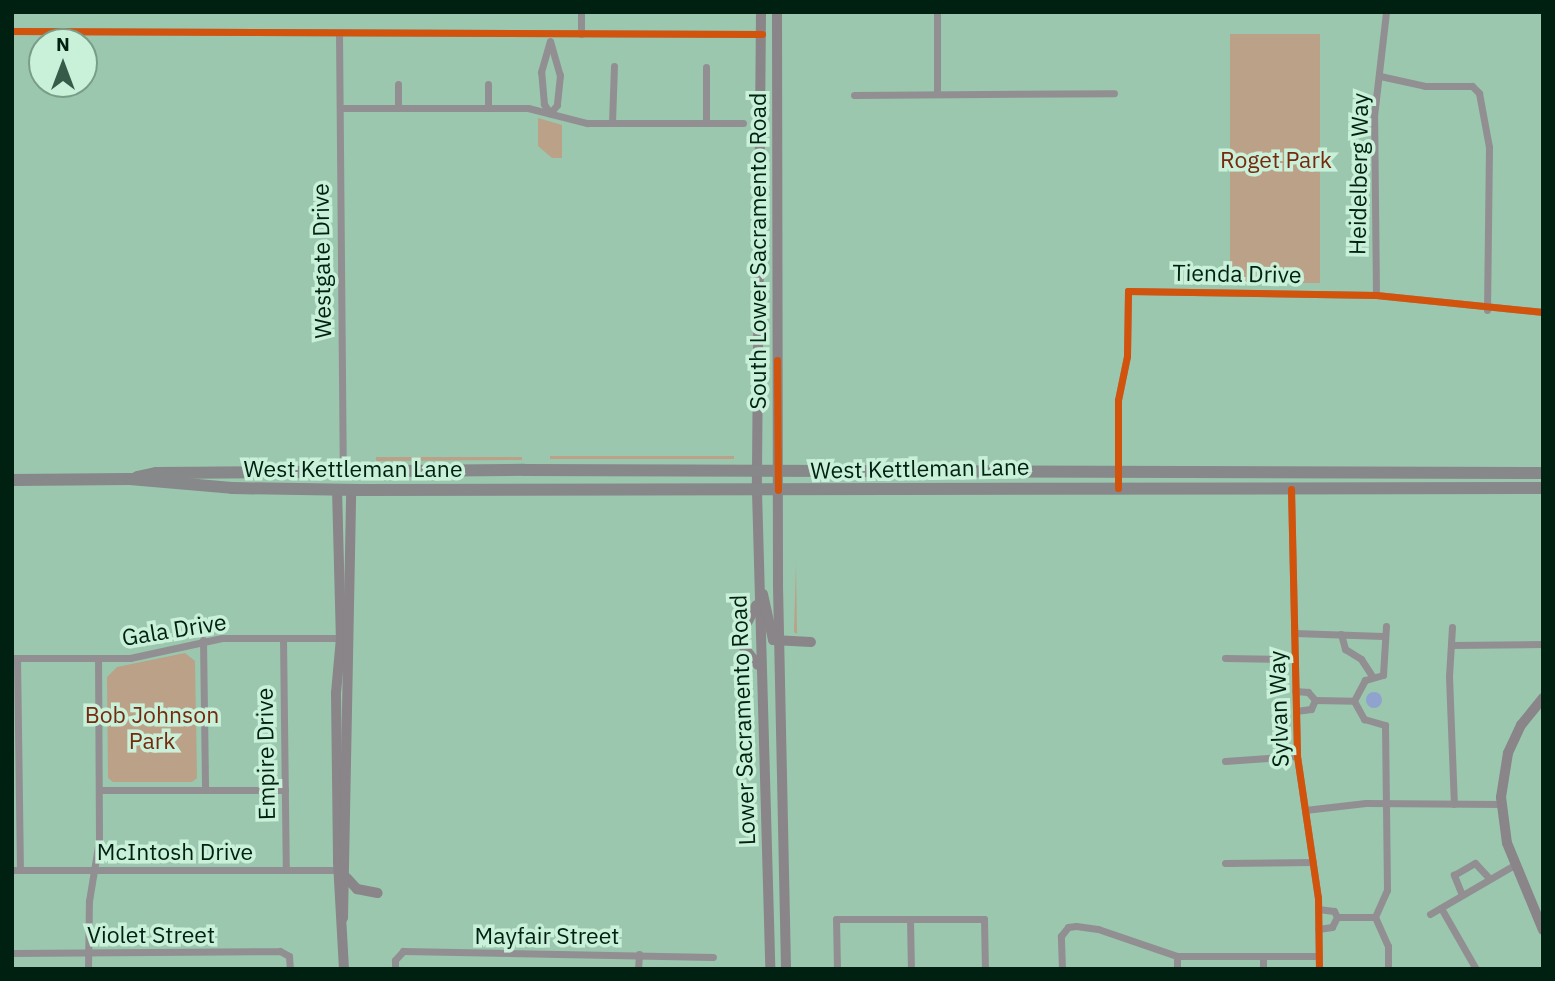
<!DOCTYPE html>
<style>
body{margin:0}
#map{position:relative;width:1555px;height:981px;overflow:hidden;background:#9bc7ae;font-family:"IBM Plex Sans",sans-serif}
div>[style]{position:absolute}
.green>*{inset:0;background:#baa188;transform-origin:0 0}
.water>*{inset:0;background:#90a3cf}
.round{border-radius:50%}
.street>*{height:7px;margin:-3.5px;padding:0 3.5px;transform-origin:3.5px;border-radius:3.5px;background:#928f92}
.secondary>*{height:10px;margin:-5px;padding:0 5px;transform-origin:5px;border-radius:5px;background:#898589}
.primary>*{height:12px;margin:-6px;padding:0 6px;transform-origin:6px;border-radius:6px;background:#868889}
.cycleway>*{height:7px;margin:-3.5px;padding:0 3.5px;transform-origin:3.5px;border-radius:3.5px;background:#d1530c}
span{translate:-50% -50%;white-space:nowrap;text-align:center;line-height:1.15;-webkit-text-stroke:7px #c9f0d8;paint-order:stroke}
.park-label{font-size:23px;color:#752a10}
.street-label{font-size:23px;color:#002111}
.frame{position:absolute;inset:0;border:14px solid #002111;pointer-events:none}
.north{position:absolute;left:28px;top:28px;width:70px;height:70px;box-sizing:border-box;background:#c9f0d8;border:2px solid #799d88;border-radius:50%;rotate:0deg;font-size:19px;font-weight:700;line-height:28px;text-align:center;color:#002111}
.north::after{content:'';display:block;margin:auto;width:24px;height:32px;background:#365b48;clip-path:polygon(50% 0,100% 100%,50% 72%,0 100%)}
</style>
<div id="map">
<div class="green">
<div style="left:1230px;top:34px;width:90px;height:249px"></div>
<div style="clip-path:polygon(538px 118px,562px 125px,562px 158px,552px 158px,538px 146px)"></div>
<div style="left:550px;top:456px;width:184px;height:3px"></div>
<div style="clip-path:polygon(376px 457px,522px 457px,522px 460px,376px 461px)"></div>
<div style="clip-path:polygon(796px 564px,797px 634px,794px 632px)"></div>
<div style="clip-path:polygon(185px 653px,195px 661px,197px 778px,192px 782px,113px 782px,108px 778px,107px 677px,117px 667px)"></div>
</div>
<div class="water">
<div class="round" style="left:1366px;top:692px;width:16px;height:16px"></div>
</div>
<div class="street">
<div style="left:937px;top:12px;width:80px;rotate:90deg"></div>
<div style="left:12px;top:31px;width:750px;rotate:0.23deg"></div>
<div style="left:339px;top:33px;width:439px;rotate:89.5deg"></div>
<div style="left:581px;top:34px;width:22px;rotate:-90deg"></div>
<div style="left:550px;top:41px;width:35px;rotate:74deg"></div>
<div style="left:560px;top:75px;width:30px;rotate:96deg"></div>
<div style="left:557px;top:105px;width:11px;rotate:131deg"></div>
<div style="left:550px;top:113px;width:11px;rotate:-124deg"></div>
<div style="left:544px;top:104px;width:32px;rotate:-95deg"></div>
<div style="left:541px;top:72px;width:32px;rotate:-74deg"></div>
<div style="left:706px;top:67px;width:56px;rotate:90deg"></div>
<div style="left:1380px;top:76px;width:46px;rotate:12.5deg"></div>
<div style="left:1425px;top:86px;width:47px"></div>
<div style="left:1472px;top:86px;width:10px;rotate:45deg"></div>
<div style="left:1479px;top:93px;width:55px;rotate:79.5deg"></div>
<div style="left:1489px;top:147px;width:163px;rotate:90.7deg"></div>
<div style="left:398px;top:84px;width:24px;rotate:90deg"></div>
<div style="left:854px;top:95px;width:260px;rotate:-0.4deg"></div>
<div style="left:340px;top:108px;width:188px"></div>
<div style="left:528px;top:108px;width:61px;rotate:14.3deg"></div>
<div style="left:587px;top:123px;width:156px"></div>
<div style="left:488px;top:108px;width:24px;rotate:-90deg"></div>
<div style="left:612px;top:123px;width:57px;rotate:-88deg"></div>
<div style="left:1376px;top:295px;width:179px;rotate:-90.6deg"></div>
<div style="left:1374px;top:116px;width:105px;rotate:-83.4deg"></div>
<div style="left:1118px;top:488px;width:88px;rotate:-90deg"></div>
<div style="left:1118px;top:400px;width:45px;rotate:-78.4deg"></div>
<div style="left:1127px;top:356px;width:65px;rotate:-89.1deg"></div>
<div style="left:1128px;top:291px;width:248px;rotate:0.9deg"></div>
<div style="left:1376px;top:295px;width:168px;rotate:5.8deg"></div>
<div style="left:1291px;top:489px;width:267px;rotate:88.7deg"></div>
<div style="left:1297px;top:756px;width:144px;rotate:81.6deg"></div>
<div style="left:1318px;top:898px;width:71px;rotate:89.2deg"></div>
<div style="left:1386px;top:626px;width:49px;rotate:93.5deg"></div>
<div style="left:1383px;top:675px;width:19px;rotate:164deg"></div>
<div style="left:1365px;top:680px;width:24px;rotate:118deg"></div>
<div style="left:1354px;top:701px;width:21px;rotate:61deg"></div>
<div style="left:1364px;top:719px;width:22px;rotate:16deg"></div>
<div style="left:1385px;top:725px;width:165px;rotate:89.3deg"></div>
<div style="left:1387px;top:890px;width:30px;rotate:114deg"></div>
<div style="left:1375px;top:917px;width:32px;rotate:66deg"></div>
<div style="left:1388px;top:946px;width:23px;rotate:90deg"></div>
<div style="left:1452px;top:627px;width:49px;rotate:93.5deg"></div>
<div style="left:1449px;top:676px;width:128px;rotate:87.8deg"></div>
<div style="left:1294px;top:633px;width:89px;rotate:1.9deg"></div>
<div style="left:1341px;top:634px;width:16px;rotate:75deg"></div>
<div style="left:1345px;top:649px;width:19px;rotate:32deg"></div>
<div style="left:1361px;top:659px;width:20px;rotate:57deg"></div>
<div style="left:283px;top:638px;width:232px;rotate:89.3deg"></div>
<div style="left:203px;top:640px;width:150px;rotate:89.2deg"></div>
<div style="left:1451px;top:645px;width:92px;rotate:-0.6deg"></div>
<div style="left:12px;top:658px;width:118px"></div>
<div style="left:130px;top:658px;width:94px;rotate:-12.3deg"></div>
<div style="left:222px;top:638px;width:119px"></div>
<div style="left:17px;top:658px;width:212px;rotate:89.2deg"></div>
<div style="left:1225px;top:658px;width:70px;rotate:0.8deg"></div>
<div style="left:1295px;top:691px;width:13px;rotate:4deg"></div>
<div style="left:1308px;top:692px;width:11px;rotate:49deg"></div>
<div style="left:1315px;top:700px;width:39px;rotate:1deg"></div>
<div style="left:1296px;top:711px;width:15px;rotate:-8deg"></div>
<div style="left:1311px;top:709px;width:10px;rotate:-66deg"></div>
<div style="left:1225px;top:761px;width:72px;rotate:-4deg"></div>
<div style="left:99px;top:790px;width:186px"></div>
<div style="left:1305px;top:810px;width:61px;rotate:-6.5deg"></div>
<div style="left:1366px;top:803px;width:135px;rotate:0.4deg"></div>
<div style="left:1225px;top:863px;width:88px;rotate:-0.7deg"></div>
<div style="left:12px;top:870px;width:326px"></div>
<div style="left:1462px;top:895px;width:22px;rotate:-112deg"></div>
<div style="left:1454px;top:875px;width:24px;rotate:-30deg"></div>
<div style="left:1475px;top:863px;width:21px;rotate:47deg"></div>
<div style="left:1441px;top:908px;width:70px;rotate:60.2deg"></div>
<div style="left:1318px;top:909px;width:16px;rotate:7deg"></div>
<div style="left:1334px;top:911px;width:7px;rotate:63deg"></div>
<div style="left:1337px;top:917px;width:11px;rotate:117deg"></div>
<div style="left:1332px;top:927px;width:14px;rotate:172deg"></div>
<div style="left:1430px;top:914px;width:99px;rotate:-30.2deg"></div>
<div style="left:1337px;top:917px;width:38px"></div>
<div style="left:910px;top:919px;width:50px;rotate:88.9deg"></div>
<div style="left:12px;top:953px;width:268px;rotate:-0.4deg"></div>
<div style="left:280px;top:951px;width:10px;rotate:29deg"></div>
<div style="left:289px;top:956px;width:13px;rotate:86deg"></div>
<div style="left:1177px;top:956px;width:13px;rotate:90deg"></div>
<div style="left:1263px;top:956px;width:13px;rotate:90deg"></div>
<div style="left:88px;top:969px;width:68px;rotate:-89.2deg"></div>
<div style="left:89px;top:901px;width:62px;rotate:-80.7deg"></div>
<div style="left:99px;top:840px;width:182px;rotate:-90.3deg"></div>
<div style="left:395px;top:969px;width:9px;rotate:-90deg"></div>
<div style="left:395px;top:960px;width:12px;rotate:-48deg"></div>
<div style="left:403px;top:951px;width:310px;rotate:1.1deg"></div>
<div style="left:638px;top:969px;width:15px;rotate:-86deg"></div>
<div style="left:837px;top:969px;width:50px;rotate:-91.1deg"></div>
<div style="left:836px;top:919px;width:148px"></div>
<div style="left:984px;top:919px;width:50px;rotate:88.9deg"></div>
<div style="left:1062px;top:969px;width:33px;rotate:-92deg"></div>
<div style="left:1061px;top:936px;width:11px;rotate:-52deg"></div>
<div style="left:1068px;top:927px;width:8px;rotate:-7deg"></div>
<div style="left:1076px;top:926px;width:22px;rotate:8deg"></div>
<div style="left:1098px;top:929px;width:83px;rotate:18.9deg"></div>
<div style="left:1177px;top:956px;width:142px"></div>
</div>
<div class="secondary">
<div style="left:761px;top:12px;width:479px;rotate:90.5deg"></div>
<div style="left:757px;top:491px;width:478px;rotate:88.4deg"></div>
<div style="left:777px;top:12px;width:574px;rotate:89.9deg"></div>
<div style="left:778px;top:586px;width:383px;rotate:88.8deg"></div>
<div style="left:337px;top:489px;width:149px;rotate:88.5deg"></div>
<div style="left:341px;top:638px;width:55px;rotate:95.2deg"></div>
<div style="left:336px;top:693px;width:169px;rotate:89.3deg"></div>
<div style="left:338px;top:862px;width:107px;rotate:86.8deg"></div>
<div style="left:763px;top:594px;width:47px;rotate:77.7deg"></div>
<div style="left:773px;top:640px;width:38px;rotate:3deg"></div>
<div style="left:743px;top:631px;width:29px;rotate:-63deg"></div>
<div style="left:743px;top:646px;width:24px;rotate:52deg"></div>
<div style="left:1543px;top:698px;width:35px;rotate:129deg"></div>
<div style="left:1521px;top:725px;width:31px;rotate:115deg"></div>
<div style="left:1508px;top:753px;width:45px;rotate:99deg"></div>
<div style="left:1501px;top:797px;width:46px;rotate:82.6deg"></div>
<div style="left:1507px;top:843px;width:94px;rotate:67.5deg"></div>
<div style="left:347px;top:878px;width:15px;rotate:48deg"></div>
<div style="left:357px;top:889px;width:21px;rotate:11deg"></div>
<div style="left:343px;top:918px;width:429px;rotate:-88.9deg"></div>
</div>
<div class="primary">
<div style="left:137px;top:477px;width:19px;rotate:-12deg"></div>
<div style="left:156px;top:473px;width:368px;rotate:-0.5deg"></div>
<div style="left:524px;top:470px;width:1019px;rotate:0.17deg"></div>
<div style="left:12px;top:480px;width:118px;rotate:-0.5deg"></div>
<div style="left:130px;top:479px;width:102px;rotate:5deg"></div>
<div style="left:232px;top:488px;width:128px;rotate:0.9deg"></div>
<div style="left:360px;top:490px;width:1183px;rotate:-0.1deg"></div>
</div>
<div class="cycleway">
<div style="left:12px;top:31px;width:750px;rotate:0.23deg"></div>
<div style="left:777px;top:360px;width:130px;rotate:89.6deg"></div>
<div style="left:1118px;top:488px;width:88px;rotate:-90deg"></div>
<div style="left:1118px;top:400px;width:45px;rotate:-78.4deg"></div>
<div style="left:1127px;top:356px;width:65px;rotate:-89.1deg"></div>
<div style="left:1128px;top:291px;width:248px;rotate:0.9deg"></div>
<div style="left:1376px;top:295px;width:168px;rotate:5.8deg"></div>
<div style="left:1291px;top:489px;width:267px;rotate:88.7deg"></div>
<div style="left:1297px;top:756px;width:144px;rotate:81.6deg"></div>
<div style="left:1318px;top:898px;width:71px;rotate:89.2deg"></div>
</div>
<div class="park-label">
<span style="left:1276px;top:159px">Roget Park</span>
<span style="left:152px;top:727px">Bob Johnson<br>Park</span>
</div>
<div class="street-label">
<span style="left:1358px;top:174px;rotate:-89deg">Heidelberg Way</span>
<span style="left:757px;top:251px;rotate:-90deg">South Lower Sacramento Road</span>
<span style="left:321px;top:261px;rotate:-91deg">Westgate Drive</span>
<span style="left:1237px;top:273px;rotate:1deg">Tienda Drive</span>
<span style="left:353px;top:468px">West Kettleman Lane</span>
<span style="left:920px;top:468px;rotate:-1deg">West Kettleman Lane</span>
<span style="left:174px;top:629px;rotate:-9deg">Gala Drive</span>
<span style="left:1278px;top:709px;rotate:-92deg">Sylvan Way</span>
<span style="left:742px;top:720px;rotate:-92deg">Lower Sacramento Road</span>
<span style="left:265px;top:754px;rotate:-91deg">Empire Drive</span>
<span style="left:175px;top:851px">McIntosh Drive</span>
<span style="left:151px;top:934px">Violet Street</span>
<span style="left:547px;top:935px">Mayfair Street</span>
</div>
<div class="frame"></div>
<div class="north">N</div>
</div>
